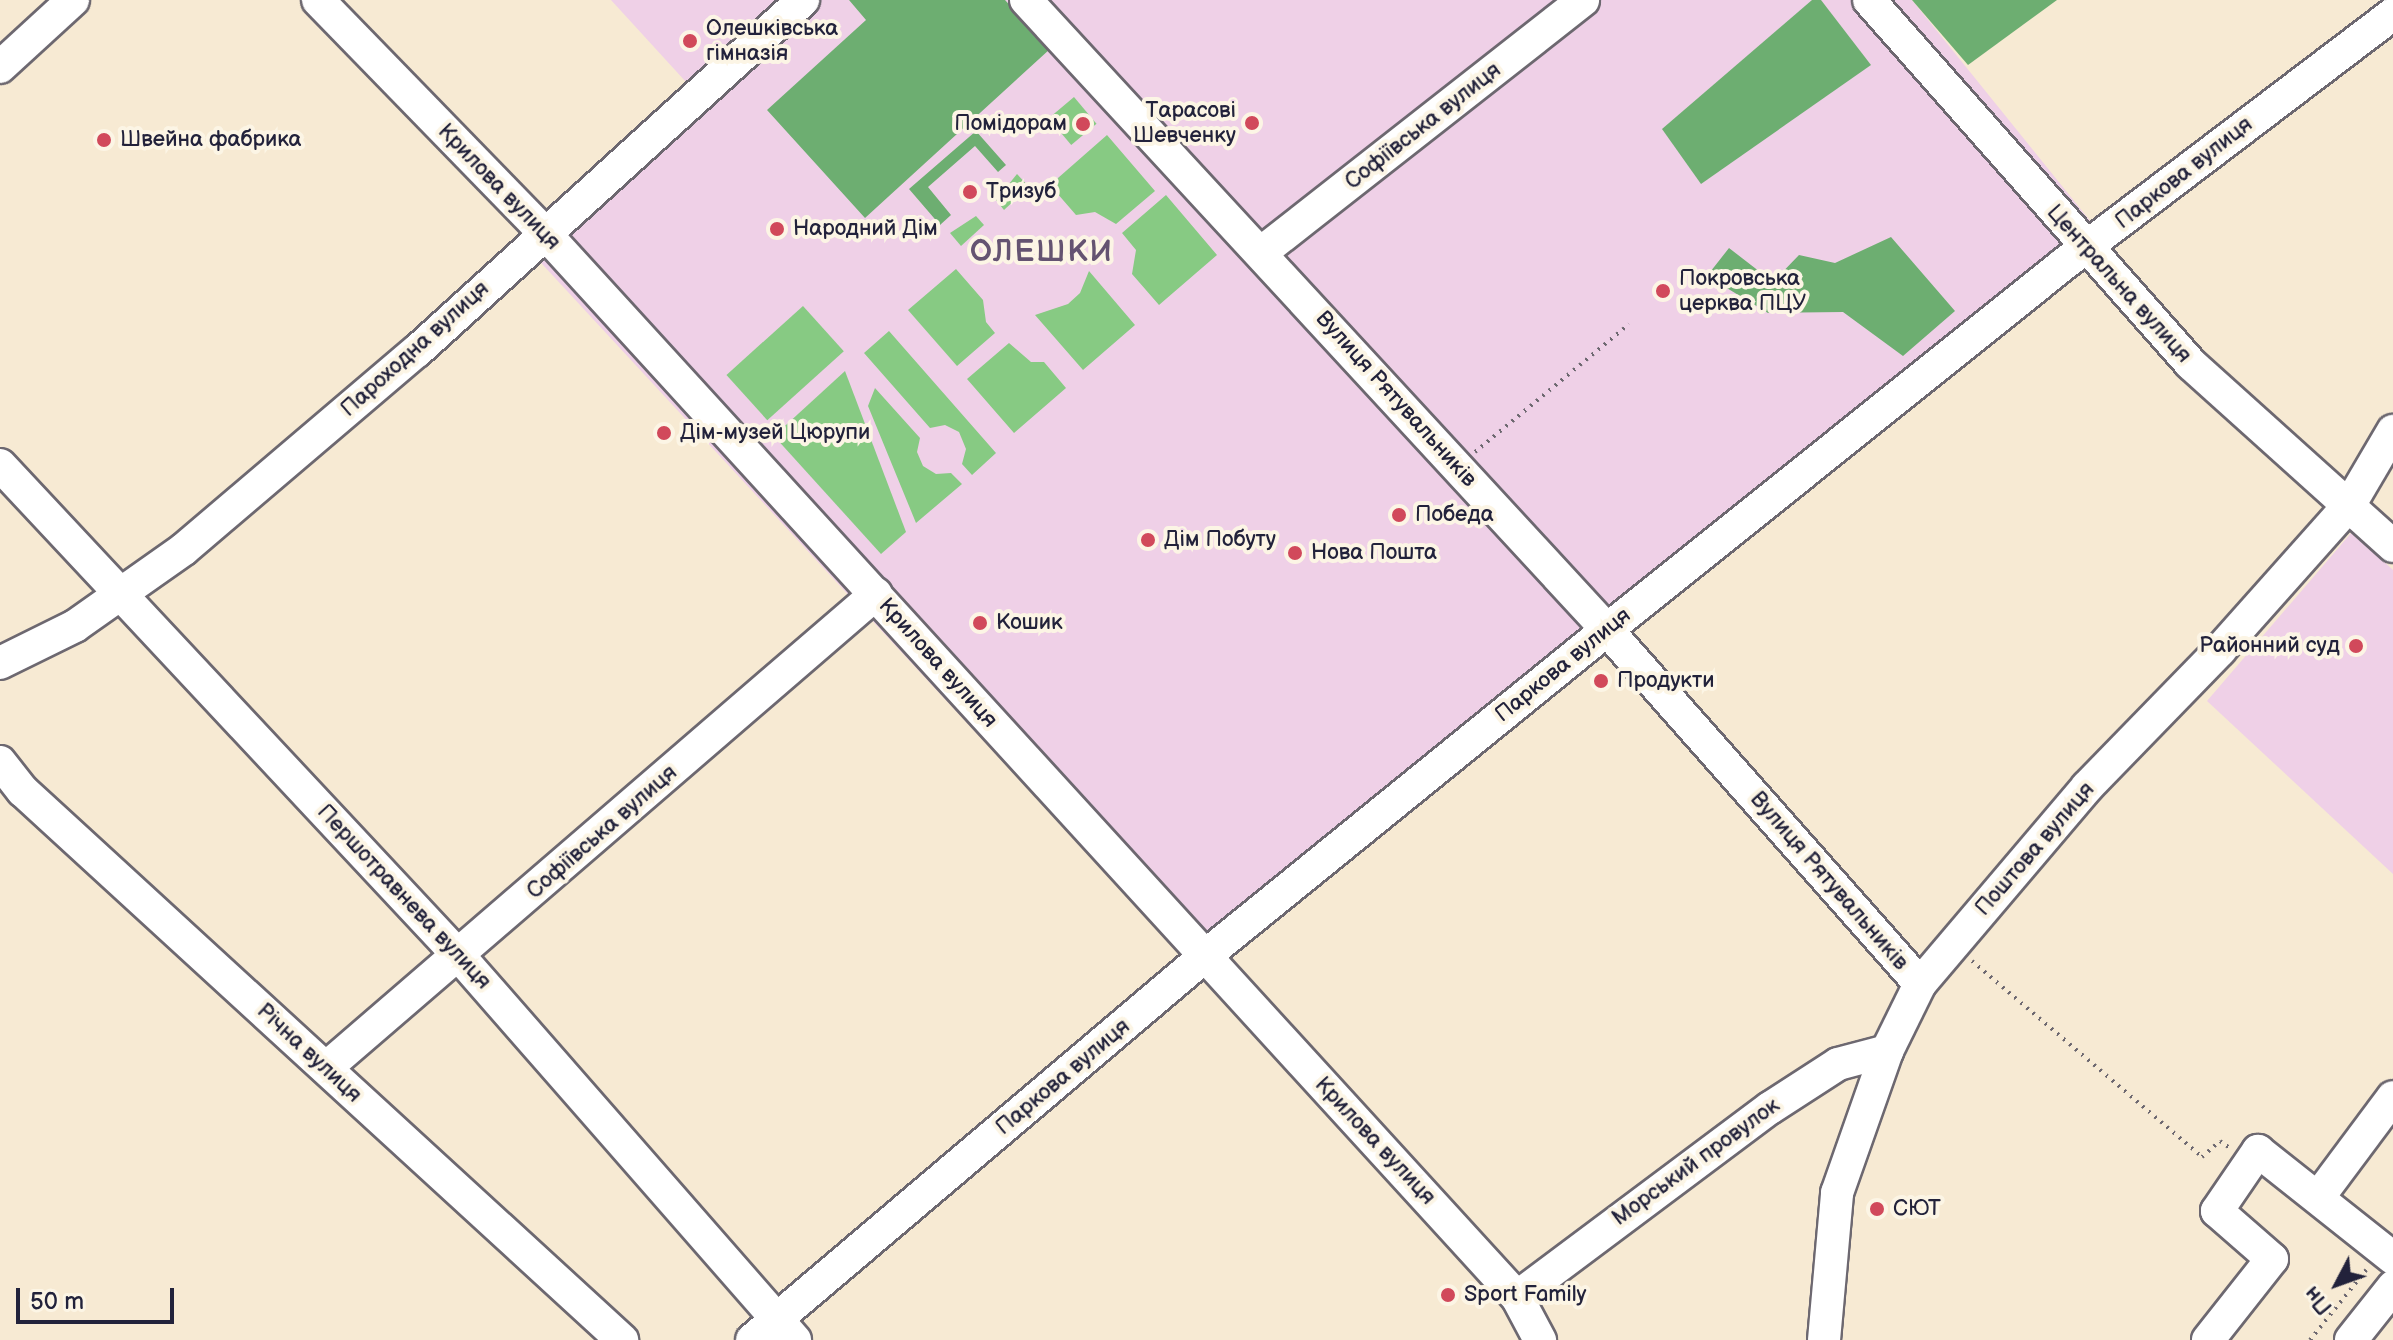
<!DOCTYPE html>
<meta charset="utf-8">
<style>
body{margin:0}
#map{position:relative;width:2393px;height:1340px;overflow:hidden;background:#f7ead3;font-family:"Balsamiq Sans",sans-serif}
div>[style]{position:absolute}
.built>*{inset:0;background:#efd0e7}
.green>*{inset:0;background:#87ca83;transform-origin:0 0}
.forest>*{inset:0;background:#6dae71}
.path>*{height:4px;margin-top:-2px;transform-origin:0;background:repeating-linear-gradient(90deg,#6d6870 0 2px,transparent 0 8px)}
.roads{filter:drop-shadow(2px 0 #6d6870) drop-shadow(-2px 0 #6d6870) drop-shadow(0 2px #6d6870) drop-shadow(0 -2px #6d6870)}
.minor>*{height:32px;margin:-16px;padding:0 16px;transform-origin:16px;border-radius:16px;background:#fff}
.dots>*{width:22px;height:22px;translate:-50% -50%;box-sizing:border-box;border:4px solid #fcf5e5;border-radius:50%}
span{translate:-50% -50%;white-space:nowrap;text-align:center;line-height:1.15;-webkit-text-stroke:8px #fcf5e5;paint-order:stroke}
.poi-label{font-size:22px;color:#22223b}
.left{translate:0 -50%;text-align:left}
.right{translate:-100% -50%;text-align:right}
.street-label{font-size:22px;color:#22223b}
.district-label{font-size:30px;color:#645371;font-weight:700;letter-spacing:2px}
.north{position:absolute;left:2297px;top:1244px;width:80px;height:80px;-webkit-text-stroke:6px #fcf5e5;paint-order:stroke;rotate:229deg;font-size:22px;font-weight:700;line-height:32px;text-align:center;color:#22223b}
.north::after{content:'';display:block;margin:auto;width:28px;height:36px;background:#22223b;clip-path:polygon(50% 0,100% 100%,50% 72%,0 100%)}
.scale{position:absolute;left:16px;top:1288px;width:158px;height:36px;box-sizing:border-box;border:4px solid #22223b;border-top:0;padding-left:10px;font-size:24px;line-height:28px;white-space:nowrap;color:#22223b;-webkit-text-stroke:6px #fcf5e5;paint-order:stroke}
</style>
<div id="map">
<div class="built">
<div style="clip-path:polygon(611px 0,1912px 0,2112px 248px,1607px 641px,1204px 979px,518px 238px,686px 82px)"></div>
<div style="clip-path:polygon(2352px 532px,2393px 570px,2393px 874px,2207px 701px)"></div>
</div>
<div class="green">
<div style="left:1074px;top:97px;width:35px;height:33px;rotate:50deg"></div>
<div style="clip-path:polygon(1107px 135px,1155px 191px,1116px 224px,1095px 212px,1076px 215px,1050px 185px)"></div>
<div style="clip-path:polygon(1017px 174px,1029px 187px,1004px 210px,996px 200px)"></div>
<div style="clip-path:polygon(1166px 195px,1217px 255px,1159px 305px,1132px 274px,1136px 250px,1122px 233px)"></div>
<div style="clip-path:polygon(976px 216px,984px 225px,961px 246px,950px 233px)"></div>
<div style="clip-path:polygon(956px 269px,983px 300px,986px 322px,995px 333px,957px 366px,908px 310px)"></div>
<div style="clip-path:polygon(1089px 271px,1135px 325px,1083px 370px,1035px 315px,1068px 304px,1080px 293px)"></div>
<div style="left:803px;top:306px;width:61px;height:103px;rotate:48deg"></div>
<div style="clip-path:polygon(889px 331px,996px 453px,972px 475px,962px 464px,966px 449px,959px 432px,945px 425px,930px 428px,864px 353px)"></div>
<div style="clip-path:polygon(1009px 343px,1031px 362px,1044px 362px,1066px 388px,1014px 433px,967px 379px)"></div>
<div style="clip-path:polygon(845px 371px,906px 532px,881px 554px,774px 436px)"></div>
<div style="clip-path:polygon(875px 388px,920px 438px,917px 452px,923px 466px,936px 474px,951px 473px,962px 484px,916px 523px,868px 406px)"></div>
</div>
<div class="forest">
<div style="clip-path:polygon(849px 0,1005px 0,1050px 49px,865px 218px,767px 110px,866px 20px)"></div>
<div style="clip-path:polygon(1812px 0,1821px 0,1871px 65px,1701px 184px,1662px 129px)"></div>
<div style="clip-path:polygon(1912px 0,2057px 0,1968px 65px)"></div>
<div style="clip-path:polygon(976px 131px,1006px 165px,998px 172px,975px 146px,928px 187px,951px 215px,940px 225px,909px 189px)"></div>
<div style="clip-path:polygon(1891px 237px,1955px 311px,1903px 356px,1843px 312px,1768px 313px,1707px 276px,1729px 248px,1773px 282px,1799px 255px,1835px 263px)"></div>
</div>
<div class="path">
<div style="left:1475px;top:452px;width:200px;rotate:-39.7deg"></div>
<div style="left:1972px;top:961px;width:302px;rotate:40.4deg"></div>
<div style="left:2202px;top:1157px;width:24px;rotate:-42deg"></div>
<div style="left:2220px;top:1141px;width:14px;rotate:36deg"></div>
<div style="left:2310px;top:1340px;width:90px;rotate:-51.3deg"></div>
</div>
<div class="roads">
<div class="minor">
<div style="left:318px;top:0;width:334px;rotate:45.8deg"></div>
<div style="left:551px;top:240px;width:1432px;rotate:47.58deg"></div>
<div style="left:1517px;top:1297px;width:49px;rotate:61.9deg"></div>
<div style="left:1026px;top:0;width:846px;rotate:47.3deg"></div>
<div style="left:1600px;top:622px;width:483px;rotate:48.5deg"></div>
<div style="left:1869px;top:0;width:486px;rotate:48.5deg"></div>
<div style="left:2191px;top:364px;width:272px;rotate:42deg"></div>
<div style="left:0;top:67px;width:99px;rotate:-42.5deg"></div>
<div style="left:1262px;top:252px;width:408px;rotate:-38.1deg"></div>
<div style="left:0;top:465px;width:674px;rotate:46.93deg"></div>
<div style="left:460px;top:957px;width:509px;rotate:48.82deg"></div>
<div style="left:0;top:663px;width:84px;rotate:-26.3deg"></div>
<div style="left:75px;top:626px;width:133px;rotate:-35.2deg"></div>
<div style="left:184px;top:549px;width:306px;rotate:-40.4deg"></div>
<div style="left:417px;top:351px;width:522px;rotate:-42.28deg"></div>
<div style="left:0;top:762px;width:37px;rotate:52deg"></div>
<div style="left:23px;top:791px;width:813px;rotate:42.51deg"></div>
<div style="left:326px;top:1068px;width:726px;rotate:-40.76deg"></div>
<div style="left:2320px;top:1195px;width:122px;rotate:-53.3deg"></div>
<div style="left:1517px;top:1297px;width:316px;rotate:-36.8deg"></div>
<div style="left:1770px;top:1108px;width:81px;rotate:-32.9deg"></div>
<div style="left:1838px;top:1064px;width:51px;rotate:-14.9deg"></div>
<div style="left:752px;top:1340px;width:594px;rotate:-40.29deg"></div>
<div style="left:1205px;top:956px;width:532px;rotate:-39.05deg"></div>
<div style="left:1618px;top:621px;width:573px;rotate:-38.69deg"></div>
<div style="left:2065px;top:263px;width:412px;rotate:-37.2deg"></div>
<div style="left:1824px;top:1340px;width:148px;rotate:-84.9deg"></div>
<div style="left:1837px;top:1193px;width:151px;rotate:-70.6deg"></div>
<div style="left:1887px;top:1051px;width:75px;rotate:-63.8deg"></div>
<div style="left:1920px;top:984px;width:258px;rotate:-49.7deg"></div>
<div style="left:2087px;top:787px;width:191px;rotate:-45.8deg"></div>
<div style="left:2220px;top:650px;width:195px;rotate:-48.3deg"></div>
<div style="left:2350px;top:504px;width:85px;rotate:-59.5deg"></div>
<div style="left:2208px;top:1340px;width:103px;rotate:-51.7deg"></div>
<div style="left:2272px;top:1259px;width:73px;rotate:-138.9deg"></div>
<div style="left:2217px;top:1211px;width:73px;rotate:-55.7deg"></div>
<div style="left:2258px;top:1151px;width:172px;rotate:38.4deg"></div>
<div style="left:2351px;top:1340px;width:68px;rotate:-51.6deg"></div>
</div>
</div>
<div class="dots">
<div style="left:690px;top:41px;background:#d1495b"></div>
<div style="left:1252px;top:123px;background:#d1495b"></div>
<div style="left:1083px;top:124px;background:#d1495b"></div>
<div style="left:104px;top:140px;background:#d1495b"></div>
<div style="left:970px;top:192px;background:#d1495b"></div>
<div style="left:777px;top:229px;background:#d1495b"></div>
<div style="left:1663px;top:291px;background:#d1495b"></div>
<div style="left:664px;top:433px;background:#d1495b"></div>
<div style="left:1399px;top:515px;background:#d1495b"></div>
<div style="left:1148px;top:540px;background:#d1495b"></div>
<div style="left:1295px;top:553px;background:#d1495b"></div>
<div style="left:980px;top:623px;background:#d1495b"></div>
<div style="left:2356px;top:646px;background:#d1495b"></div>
<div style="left:1601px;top:681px;background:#d1495b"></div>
<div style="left:1877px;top:1209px;background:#d1495b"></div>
<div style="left:1448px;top:1295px;background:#d1495b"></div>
</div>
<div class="poi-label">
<span class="left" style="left:706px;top:41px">Олешківська<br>гімназія</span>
<span class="right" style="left:1236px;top:123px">Тарасові<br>Шевченку</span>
<span class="right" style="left:1067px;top:124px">Помідорам</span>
<span class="left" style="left:120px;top:140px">Швейна фабрика</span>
<span class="left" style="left:986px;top:192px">Тризуб</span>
<span class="left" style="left:793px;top:229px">Народний Дім</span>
<span class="left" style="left:1679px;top:291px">Покровська<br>церква ПЦУ</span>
<span class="left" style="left:680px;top:433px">Дім-музей Цюрупи</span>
<span class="left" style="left:1415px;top:515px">Победа</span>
<span class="left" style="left:1164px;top:540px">Дім Побуту</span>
<span class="left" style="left:1311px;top:553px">Нова Пошта</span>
<span class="left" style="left:996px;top:623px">Кошик</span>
<span class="right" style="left:2340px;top:646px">Районний суд</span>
<span class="left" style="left:1617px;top:681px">Продукти</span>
<span class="left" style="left:1893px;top:1209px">СЮТ</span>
<span class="left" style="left:1464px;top:1295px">Sport Family</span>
</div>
<div class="street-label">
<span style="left:1423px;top:126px;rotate:-38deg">Софіївська вулиця</span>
<span style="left:2184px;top:173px;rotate:-38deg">Паркова вулиця</span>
<span style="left:499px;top:187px;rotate:46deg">Крилова вулиця</span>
<span style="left:2119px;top:284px;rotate:48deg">Центральна вулиця</span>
<span style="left:415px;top:349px;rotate:-42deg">Пароходна вулиця</span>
<span style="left:1396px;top:399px;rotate:48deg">Вулиця Рятувальників</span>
<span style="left:938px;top:663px;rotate:48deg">Крилова вулиця</span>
<span style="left:1563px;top:665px;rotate:-39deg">Паркова вулиця</span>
<span style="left:602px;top:832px;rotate:-41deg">Софіївська вулиця</span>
<span style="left:2035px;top:849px;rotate:-49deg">Поштова вулиця</span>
<span style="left:1829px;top:881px;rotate:49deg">Вулиця Рятувальників</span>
<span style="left:404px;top:897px;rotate:47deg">Першотравнева вулиця</span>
<span style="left:309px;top:1053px;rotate:43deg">Річна вулиця</span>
<span style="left:1063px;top:1077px;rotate:-40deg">Паркова вулиця</span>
<span style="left:1375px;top:1141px;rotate:47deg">Крилова вулиця</span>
<span style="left:1696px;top:1162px;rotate:-36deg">Морський провулок</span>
</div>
<div class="district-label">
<span style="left:1042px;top:252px">ОЛЕШКИ</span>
</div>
<div class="north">Пн</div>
<div class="scale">50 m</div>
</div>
